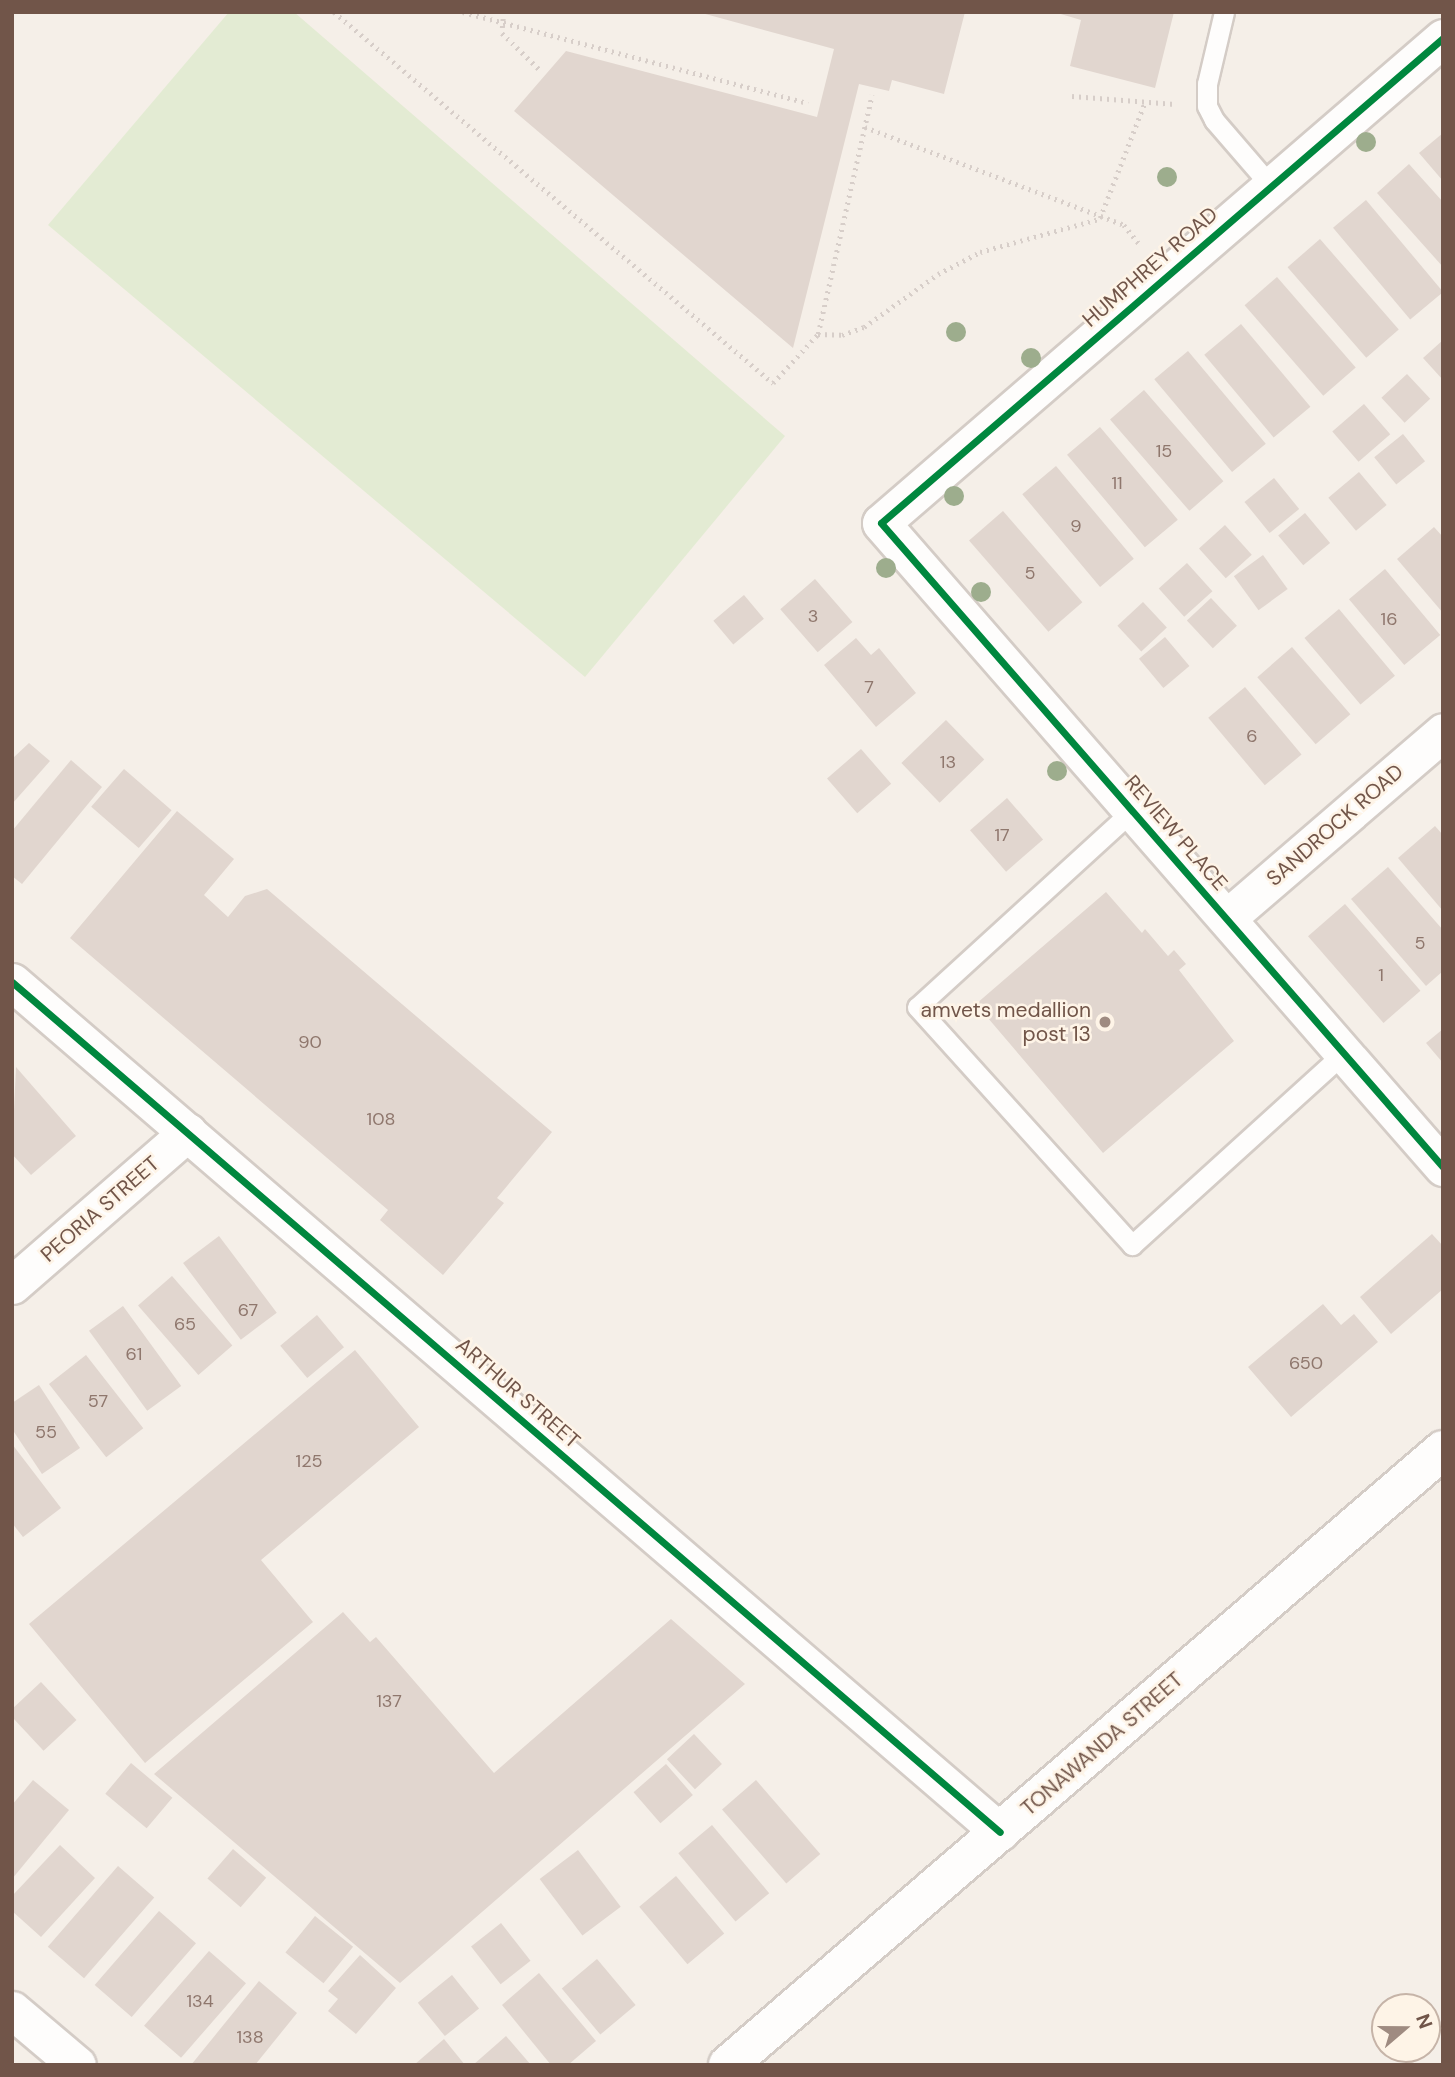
<!DOCTYPE html>
<style>
body{margin:0}
#map{position:relative;width:1455px;height:2077px;overflow:hidden;background:#f5efe8;font-family:"DM Sans",sans-serif}
div>[style]{position:absolute}
.green>*{inset:0;background:#e3ebd3}
.building>*{inset:0;background:#e1d6cf;transform-origin:0 0}
.path>*{height:4.5px;margin-top:-2.25px;transform-origin:0;background:repeating-linear-gradient(90deg,#d7cec9 0 2px,transparent 0 7px)}
.roads{filter:drop-shadow(2px 0 #d4ccc6) drop-shadow(-2px 0 #d4ccc6) drop-shadow(0 2px #d4ccc6) drop-shadow(0 -2px #d4ccc6)}
.lane>*{height:19px;margin:-9.5px;padding:0 9.5px;transform-origin:9.5px;border-radius:9.5px;background:#fefdfc}
.street>*{height:37px;margin:-18.5px;padding:0 18.5px;transform-origin:18.5px;border-radius:18.5px;background:#fefdfc}
.secondary>*{height:38px;margin:-19px;padding:0 19px;transform-origin:19px;border-radius:19px;background:#fefdfc}
.cycleway>*{height:7px;margin:-3.5px;padding:0 3.5px;transform-origin:3.5px;border-radius:3.5px;background:#00873e}
.trees>*{width:20px;height:20px;margin:-10px;border-radius:50%;background:#9dad8d}
.dots>*{width:19px;height:19px;translate:-50% -50%;box-sizing:border-box;border:4px solid #fef4e7;border-radius:50%}
span{translate:-50% -50%;white-space:nowrap;text-align:center;line-height:1.15;-webkit-text-stroke:5px #fef4e7;paint-order:stroke}
.number-label{font-size:18px;color:#8f776d}
.number-label span{-webkit-text-stroke-width:0}
.street-label{font-size:21px;color:#715549}
.poi-label{font-size:21px;color:#715549}
.right{translate:-100% -50%;text-align:right}
.frame{position:absolute;inset:0;border:14px solid #715549;pointer-events:none}
.north{position:absolute;left:1371px;top:1993px;width:70px;height:70px;box-sizing:border-box;background:#fef4e7;border:2px solid #c6b4a8;border-radius:50%;rotate:70deg;font-size:19px;font-weight:700;line-height:28px;text-align:center;color:#715549}
.north::after{content:'';display:block;margin:auto;width:24px;height:32px;background:#9f8b81;clip-path:polygon(50% 0,100% 100%,50% 72%,0 100%)}
</style>
<div id="map">
<div class="green">
<div style="clip-path:polygon(229px 12px,294px 12px,785px 436px,585px 677px,48px 225px)"></div>
</div>
<div class="building">
<div style="clip-path:polygon(698px 12px,965px 12px,944px 94px,892px 80px,889px 91px,859px 84px,793px 348px,514px 111px,566px 51px,817px 117px,834px 49px)"></div>
<div style="clip-path:polygon(1054px 12px,1174px 12px,1155px 88px,1070px 66px,1081px 20px)"></div>
<div style="clip-path:polygon(1443px 133px,1443px 181px,1419px 153px)"></div>
<div style="clip-path:polygon(1409px 164px,1443px 202px,1443px 267px,1377px 193px)"></div>
<div style="left:1366px;top:200px;width:120px;height:43px;rotate:50deg"></div>
<div style="left:1320px;top:239px;width:120px;height:43px;rotate:49deg"></div>
<div style="left:1277px;top:277px;width:120px;height:43px;rotate:49deg"></div>
<div style="left:1241px;top:324px;width:108px;height:48px;rotate:50deg"></div>
<div style="clip-path:polygon(1443px 340px,1443px 380px,1423px 358px)"></div>
<div style="left:1188px;top:351px;width:121px;height:44px;rotate:50deg"></div>
<div style="left:1407px;top:374px;width:34px;height:35px;rotate:47deg"></div>
<div style="left:1144px;top:390px;width:121px;height:45px;rotate:49deg"></div>
<div style="left:1364px;top:404px;width:40px;height:42px;rotate:49deg"></div>
<div style="left:1100px;top:427px;width:121px;height:43px;rotate:50deg"></div>
<div style="left:1403px;top:434px;width:35px;height:37px;rotate:51deg"></div>
<div style="left:1056px;top:466px;width:121px;height:44px;rotate:50deg"></div>
<div style="left:1359px;top:472px;width:43px;height:40px;rotate:50deg"></div>
<div style="left:1274px;top:478px;width:40px;height:38px;rotate:51deg"></div>
<div style="left:1003px;top:511px;width:121px;height:45px;rotate:49deg"></div>
<div style="left:1305px;top:513px;width:39px;height:35px;rotate:50deg"></div>
<div style="left:1225px;top:525px;width:40px;height:35px;rotate:48deg"></div>
<div style="clip-path:polygon(1434px 527px,1443px 537px,1443px 613px,1397px 559px)"></div>
<div style="left:1263px;top:555px;width:42px;height:36px;rotate:54deg"></div>
<div style="left:1187px;top:563px;width:38px;height:38px;rotate:48deg"></div>
<div style="left:1385px;top:569px;width:86px;height:47px;rotate:50deg"></div>
<div style="left:815px;top:579px;width:57px;height:46px;rotate:49deg"></div>
<div style="left:744px;top:595px;width:31px;height:40px;rotate:50deg"></div>
<div style="left:1211px;top:598px;width:38px;height:33px;rotate:47deg"></div>
<div style="left:1143px;top:602px;width:35px;height:35px;rotate:47deg"></div>
<div style="left:1339px;top:609px;width:87px;height:45px;rotate:50deg"></div>
<div style="left:1165px;top:637px;width:38px;height:34px;rotate:50deg"></div>
<div style="clip-path:polygon(856px 638px,871px 655px,879px 648px,916px 693px,876px 727px,824px 665px)"></div>
<div style="left:1292px;top:647px;width:89px;height:46px;rotate:49deg"></div>
<div style="left:1245px;top:687px;width:88px;height:48px;rotate:50deg"></div>
<div style="left:946px;top:720px;width:55px;height:62px;rotate:46deg"></div>
<div style="clip-path:polygon(29px 743px,50px 761px,12px 804px,12px 759px)"></div>
<div style="left:861px;top:749px;width:46px;height:45px;rotate:49deg"></div>
<div style="clip-path:polygon(71px 760px,102px 787px,22px 884px,12px 876px,12px 831px)"></div>
<div style="left:124px;top:769px;width:63px;height:50px;rotate:41deg"></div>
<div style="left:1007px;top:798px;width:55px;height:49px;rotate:49deg"></div>
<div style="clip-path:polygon(177px 811px,234px 859px,204px 895px,228px 917px,245px 896px,267px 889px,552px 1132px,497px 1198px,504px 1203px,443px 1275px,380px 1220px,388px 1210px,70px 938px)"></div>
<div style="clip-path:polygon(1435px 826px,1443px 835px,1443px 911px,1398px 858px)"></div>
<div style="clip-path:polygon(1388px 867px,1443px 930px,1443px 971px,1426px 986px,1351px 899px)"></div>
<div style="clip-path:polygon(1106px 892px,1142px 933px,1145px 929px,1168px 956px,1174px 950px,1186px 964px,1179px 970px,1234px 1041px,1103px 1153px,976px 1004px)"></div>
<div style="left:1345px;top:904px;width:115px;height:49px;rotate:49deg"></div>
<div style="clip-path:polygon(1443px 1029px,1443px 1063px,1426px 1043px)"></div>
<div style="clip-path:polygon(16px 1067px,76px 1136px,31px 1175px,12px 1154px)"></div>
<div style="clip-path:polygon(1432px 1234px,1443px 1246px,1443px 1289px,1391px 1334px,1360px 1297px)"></div>
<div style="left:219px;top:1236px;width:96px;height:45px;rotate:53deg"></div>
<div style="left:172px;top:1276px;width:92px;height:45px;rotate:49deg"></div>
<div style="clip-path:polygon(1323px 1304px,1341px 1325px,1354px 1314px,1378px 1342px,1291px 1417px,1248px 1367px)"></div>
<div style="left:123px;top:1306px;width:99px;height:42px;rotate:54deg"></div>
<div style="left:317px;top:1315px;width:42px;height:48px;rotate:50deg"></div>
<div style="clip-path:polygon(355px 1350px,419px 1427px,261px 1560px,313px 1622px,145px 1763px,29px 1624px)"></div>
<div style="left:86px;top:1355px;width:93px;height:47px;rotate:52deg"></div>
<div style="clip-path:polygon(39px 1385px,80px 1448px,42px 1474px,12px 1429px,12px 1403px)"></div>
<div style="clip-path:polygon(12px 1444px,61px 1508px,23px 1537px,12px 1523px)"></div>
<div style="clip-path:polygon(343px 1612px,370px 1642px,376px 1637px,494px 1773px,671px 1619px,745px 1684px,400px 1983px,154px 1774px)"></div>
<div style="left:41px;top:1682px;width:52px;height:45px;rotate:47deg"></div>
<div style="left:694px;top:1734px;width:41px;height:37px;rotate:47deg"></div>
<div style="left:131px;top:1763px;width:54px;height:40px;rotate:40deg"></div>
<div style="left:666px;top:1764px;width:41px;height:43px;rotate:49deg"></div>
<div style="clip-path:polygon(33px 1780px,69px 1810px,12px 1879px,12px 1805px)"></div>
<div style="left:756px;top:1780px;width:98px;height:45px;rotate:49deg"></div>
<div style="left:712px;top:1825px;width:89px;height:44px;rotate:50deg"></div>
<div style="clip-path:polygon(60px 1845px,95px 1878px,41px 1937px,12px 1911px,12px 1896px)"></div>
<div style="left:233px;top:1849px;width:44px;height:39px;rotate:41deg"></div>
<div style="left:578px;top:1850px;width:71px;height:48px;rotate:53deg"></div>
<div style="left:118px;top:1866px;width:48px;height:107px;rotate:41deg"></div>
<div style="left:676px;top:1876px;width:75px;height:48px;rotate:50deg"></div>
<div style="left:159px;top:1911px;width:49px;height:98px;rotate:41deg"></div>
<div style="left:315px;top:1916px;width:49px;height:47px;rotate:39deg"></div>
<div style="left:501px;top:1923px;width:48px;height:38px;rotate:52deg"></div>
<div style="left:209px;top:1951px;width:49px;height:99px;rotate:41deg"></div>
<div style="clip-path:polygon(360px 1955px,396px 1988px,356px 2034px,328px 2011px,338px 1999px,328px 1991px)"></div>
<div style="left:597px;top:1959px;width:60px;height:46px;rotate:50deg"></div>
<div style="clip-path:polygon(539px 1973px,596px 2041px,568px 2065px,551px 2065px,502px 2005px)"></div>
<div style="left:452px;top:1975px;width:43px;height:44px;rotate:51deg"></div>
<div style="clip-path:polygon(259px 1981px,297px 2013px,255px 2065px,191px 2065px)"></div>
<div style="clip-path:polygon(506px 2036px,531px 2065px,473px 2065px)"></div>
<div style="clip-path:polygon(444px 2039px,465px 2065px,414px 2065px)"></div>
</div>
<div class="path">
<div style="left:334px;top:12px;width:575px;rotate:40.2deg"></div>
<div style="left:773px;top:383px;width:67px;rotate:-47.4deg"></div>
<div style="left:818px;top:334px;width:245px;rotate:-77.3deg"></div>
<div style="left:463px;top:12px;width:357px;rotate:14.8deg"></div>
<div style="left:504px;top:12px;width:21px;rotate:95deg"></div>
<div style="left:502px;top:33px;width:53px;rotate:44.2deg"></div>
<div style="left:1072px;top:96px;width:103px;rotate:4.4deg"></div>
<div style="left:865px;top:127px;width:277px;rotate:20.7deg"></div>
<div style="left:1124px;top:225px;width:27px;rotate:51deg"></div>
<div style="left:1100px;top:218px;width:124px;rotate:-68.8deg"></div>
<div style="left:818px;top:334px;width:24px;rotate:2deg"></div>
<div style="left:842px;top:335px;width:23px;rotate:-20deg"></div>
<div style="left:864px;top:327px;width:91px;rotate:-35.6deg"></div>
<div style="left:938px;top:274px;width:47px;rotate:-27.6deg"></div>
<div style="left:980px;top:252px;width:123px;rotate:-15.5deg"></div>
</div>
<div class="roads">
<div class="lane">
<div style="left:1224px;top:12px;width:74px;rotate:103.3deg"></div>
<div style="left:1207px;top:84px;width:22px;rotate:90deg"></div>
<div style="left:1207px;top:106px;width:16px;rotate:63deg"></div>
<div style="left:1214px;top:120px;width:87px;rotate:49.2deg"></div>
<div style="left:1133px;top:810px;width:292px;rotate:137.6deg"></div>
<div style="left:917px;top:1007px;width:321px;rotate:47.9deg"></div>
<div style="left:1132px;top:1245px;width:286px;rotate:-42.2deg"></div>
</div>
<div class="street">
<div style="left:1443px;top:38px;width:742px;rotate:139.21deg"></div>
<div style="left:881px;top:523px;width:855px;rotate:48.89deg"></div>
<div style="left:1227px;top:918px;width:285px;rotate:-40.7deg"></div>
<div style="left:12px;top:982px;width:1303px;rotate:40.71deg"></div>
<div style="left:12px;top:1285px;width:233px;rotate:-41deg"></div>
<div style="left:12px;top:2010px;width:85px;rotate:40.2deg"></div>
</div>
<div class="secondary">
<div style="left:728px;top:2065px;width:943px;rotate:-40.7deg"></div>
</div>
</div>
<div class="cycleway">
<div style="left:1443px;top:38px;width:742px;rotate:139.21deg"></div>
<div style="left:881px;top:523px;width:855px;rotate:48.89deg"></div>
<div style="left:12px;top:982px;width:1303px;rotate:40.71deg"></div>
</div>
<div class="trees">
<div style="left:1366px;top:142px"></div>
<div style="left:1167px;top:177px"></div>
<div style="left:956px;top:332px"></div>
<div style="left:1031px;top:358px"></div>
<div style="left:954px;top:496px"></div>
<div style="left:886px;top:568px"></div>
<div style="left:981px;top:592px"></div>
<div style="left:1057px;top:771px"></div>
</div>
<div class="dots">
<div style="left:1105px;top:1022px;background:#9f8b81"></div>
</div>
<div class="number-label">
<span style="left:1164px;top:451px">15</span>
<span style="left:1117px;top:483px">11</span>
<span style="left:1076px;top:526px">9</span>
<span style="left:1030px;top:573px">5</span>
<span style="left:813px;top:616px">3</span>
<span style="left:1389px;top:619px">16</span>
<span style="left:869px;top:687px">7</span>
<span style="left:1252px;top:736px">6</span>
<span style="left:948px;top:762px">13</span>
<span style="left:1002px;top:835px">17</span>
<span style="left:1420px;top:943px">5</span>
<span style="left:1381px;top:975px">1</span>
<span style="left:310px;top:1042px">90</span>
<span style="left:381px;top:1119px">108</span>
<span style="left:248px;top:1310px">67</span>
<span style="left:185px;top:1324px">65</span>
<span style="left:134px;top:1354px">61</span>
<span style="left:1306px;top:1363px">650</span>
<span style="left:98px;top:1401px">57</span>
<span style="left:46px;top:1432px">55</span>
<span style="left:309px;top:1461px">125</span>
<span style="left:389px;top:1701px">137</span>
<span style="left:200px;top:2001px">134</span>
<span style="left:250px;top:2037px">138</span>
</div>
<div class="street-label">
<span style="left:1150px;top:267px;rotate:-41deg">HUMPHREY ROAD</span>
<span style="left:1335px;top:825px;rotate:-41deg">SANDROCK ROAD</span>
<span style="left:1176px;top:833px;rotate:49deg">REVIEW PLACE</span>
<span style="left:100px;top:1209px;rotate:-41deg">PEORIA STREET</span>
<span style="left:518px;top:1393px;rotate:41deg">ARTHUR STREET</span>
<span style="left:1102px;top:1744px;rotate:-41deg">TONAWANDA STREET</span>
</div>
<div class="poi-label">
<span class="right" style="left:1091px;top:1022px">amvets medallion<br>post 13</span>
</div>
<div class="frame"></div>
<div class="north">N</div>
</div>
